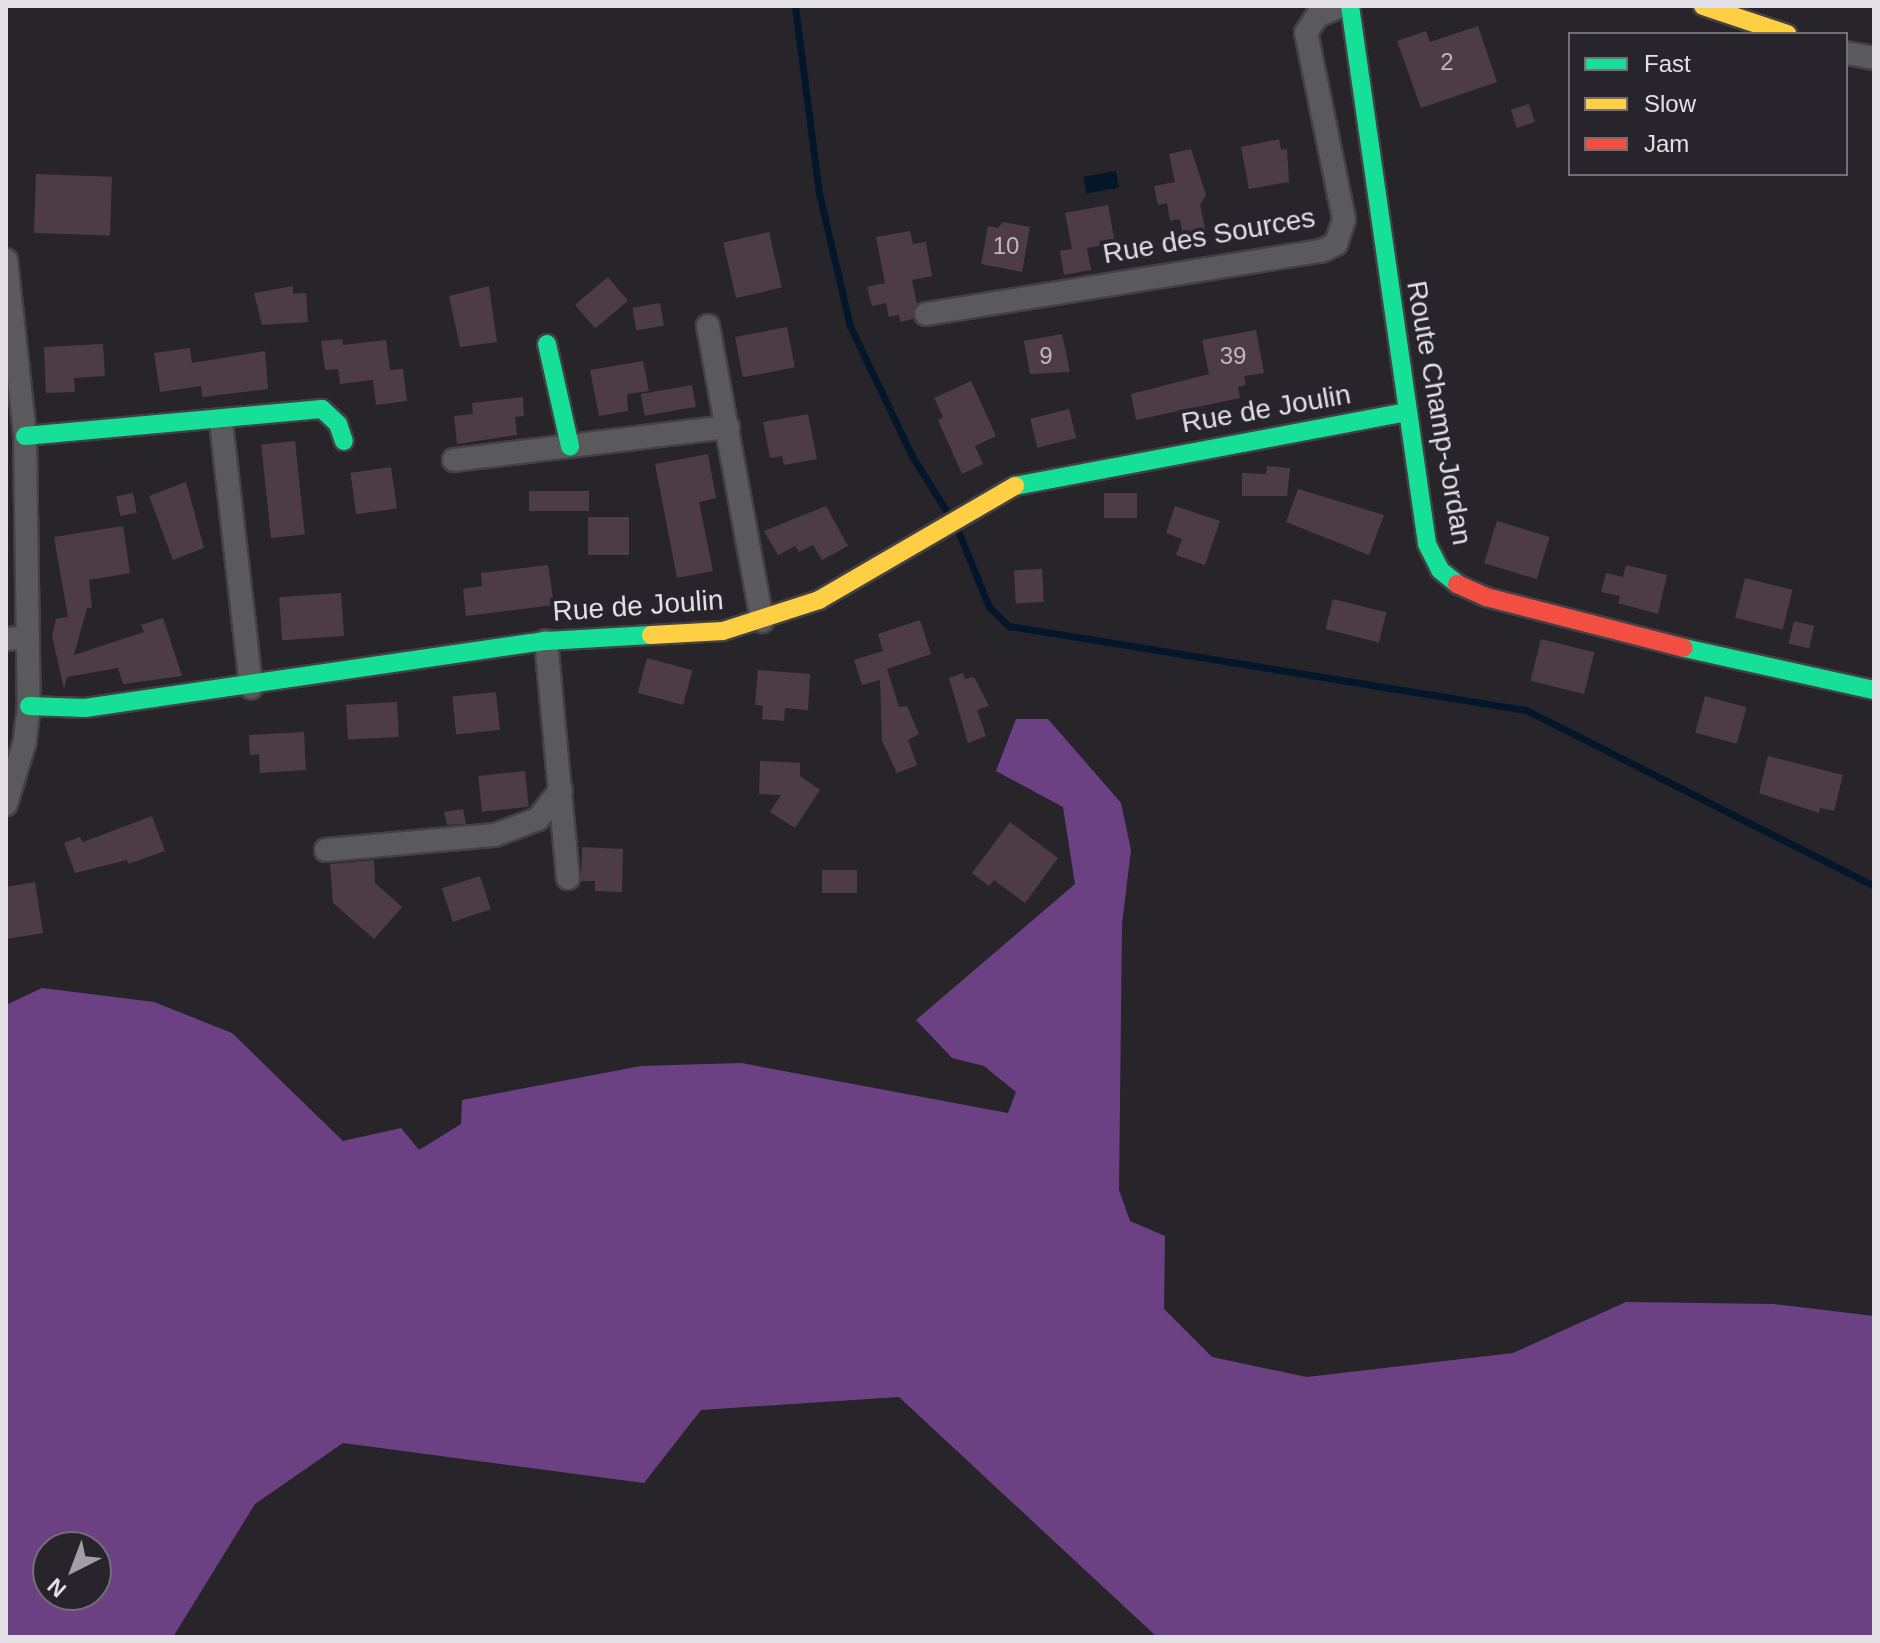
<!DOCTYPE html>
<style>
body{margin:0}
#map{position:relative;width:1880px;height:1643px;overflow:hidden;background:#28252a;font-family:Arial,sans-serif}
div>[style]{position:absolute}
.forest>*{inset:0;background:#6b4184}
.water>*{inset:0;background:#041629;transform-origin:0 0}
.stream>*{height:7px;margin:-3.5px;padding:0 3.5px;transform-origin:3.5px;border-radius:3.5px;background:#041629}
.building>*{inset:0;background:#4d3c45;transform-origin:0 0}
.roads{filter:drop-shadow(2px 0 #434145) drop-shadow(-2px 0 #434145) drop-shadow(0 2px #434145) drop-shadow(0 -2px #434145)}
.street>*{height:22px;margin:-11px;padding:0 11px;transform-origin:11px;border-radius:11px;background:#5a595b}
.fast>*{height:18px;margin:-9px;padding:0 9px;transform-origin:9px;border-radius:9px;background:#16e098}
.slow>*{height:18px;margin:-9px;padding:0 9px;transform-origin:9px;border-radius:9px;background:#ffcf43}
.jam>*{height:18px;margin:-9px;padding:0 9px;transform-origin:9px;border-radius:9px;background:#f24e42}
span{translate:-50% -50%;white-space:nowrap;text-align:center;line-height:1.15;-webkit-text-stroke:8px #28242b;paint-order:stroke}
.number-label{font-size:24px;color:#beb7bd}
.number-label span{-webkit-text-stroke-width:0}
.street-label{font-size:28px;color:#e3e0e5}
.frame{position:absolute;inset:0;border:8px solid #e3e0e5;pointer-events:none}
.legend{position:absolute;left:1568px;top:32px;width:280px;height:144px;box-sizing:border-box;background:#28242b;border:2px solid #736f75;margin:0;padding:10px 14px;list-style:none;font-size:24px;color:#e3e0e5}
.legend li{display:flex;align-items:center;gap:16px;height:40px}
.legend b{width:40px;border:2px solid #736f75}
.north{position:absolute;left:32px;top:1531px;width:80px;height:80px;box-sizing:border-box;background:#28242b;border:2px solid #736f75;border-radius:50%;rotate:222deg;font-size:22px;font-weight:700;line-height:32px;text-align:center;color:#e3e0e5}
.north::after{content:'';display:block;margin:auto;width:28px;height:36px;background:#a29fa4;clip-path:polygon(50% 0,100% 100%,50% 72%,0 100%)}
</style>
<div id="map">
<div class="forest">
<div style="clip-path:polygon(evenodd,1016px 719px,1048px 719px,1121px 803px,1131px 850px,1122px 924px,1119px 1190px,1130px 1221px,1165px 1236px,1164px 1309px,1212px 1357px,1307px 1377px,1513px 1353px,1626px 1302px,1773px 1304px,1874px 1316px,1874px 1637px,1157px 1637px,899px 1397px,701px 1410px,644px 1483px,343px 1443px,255px 1504px,173px 1637px,6px 1637px,6px 1005px,42px 988px,154px 1002px,232px 1033px,343px 1141px,401px 1128px,419px 1150px,461px 1124px,462px 1100px,641px 1066px,741px 1063px,1008px 1113px,1016px 1092px,984px 1066px,952px 1058px,916px 1020px,1075px 884px,1063px 807px,996px 771px,1016px 719px,48px 1547px,96px 1547px,96px 1595px,48px 1595px,48px 1547px)"></div>
</div>
<div class="water">
<div style="left:1116px;top:171px;width:17px;height:33px;rotate:80deg"></div>
</div>
<div class="stream">
<div style="left:795px;top:6px;width:189px;rotate:82.7deg"></div>
<div style="left:819px;top:193px;width:137px;rotate:76.9deg"></div>
<div style="left:850px;top:326px;width:146px;rotate:64.5deg"></div>
<div style="left:913px;top:458px;width:64px;rotate:57.8deg"></div>
<div style="left:956px;top:526px;width:87px;rotate:67.8deg"></div>
<div style="left:989px;top:607px;width:28px;rotate:44deg"></div>
<div style="left:1009px;top:626px;width:524px;rotate:9.23deg"></div>
<div style="left:1526px;top:710px;width:390px;rotate:26.8deg"></div>
</div>
<div class="building">
<div style="clip-path:polygon(1478px 26px,1497px 82px,1421px 108px,1397px 41px,1426px 31px,1430px 42px)"></div>
<div style="left:1529px;top:104px;width:19px;height:19px;rotate:72deg"></div>
<div style="clip-path:polygon(1279px 139px,1281px 150px,1287px 149px,1289px 182px,1249px 189px,1241px 147px)"></div>
<div style="clip-path:polygon(1191px 149px,1206px 195px,1200px 205px,1207px 238px,1184px 242px,1180px 219px,1170px 221px,1167px 203px,1158px 205px,1154px 186px,1175px 182px,1169px 154px)"></div>
<div style="left:36px;top:174px;width:76px;height:59px;rotate:2deg"></div>
<div style="clip-path:polygon(1108px 205px,1115px 243px,1087px 248px,1091px 270px,1064px 275px,1060px 251px,1072px 249px,1065px 213px)"></div>
<div style="clip-path:polygon(1003px 222px,1030px 227px,1022px 272px,981px 264px,988px 226px,998px 228px)"></div>
<div style="clip-path:polygon(910px 231px,913px 244px,926px 242px,932px 276px,912px 280px,917px 304px,913px 319px,900px 322px,899px 315px,889px 317px,886px 303px,872px 306px,867px 287px,885px 283px,876px 237px)"></div>
<div style="left:769px;top:232px;width:57px;height:47px;rotate:77deg"></div>
<div style="left:608px;top:277px;width:31px;height:43px;rotate:50deg"></div>
<div style="clip-path:polygon(293px 286px,293px 294px,306px 293px,308px 322px,262px 325px,254px 293px)"></div>
<div style="clip-path:polygon(489px 286px,497px 342px,460px 347px,449px 296px)"></div>
<div style="left:660px;top:303px;width:23px;height:28px;rotate:80deg"></div>
<div style="left:787px;top:327px;width:41px;height:53px;rotate:79deg"></div>
<div style="clip-path:polygon(1256px 330px,1264px 373px,1244px 376px,1246px 385px,1238px 387px,1240px 398px,1136px 420px,1131px 394px,1209px 374px,1202px 340px)"></div>
<div style="clip-path:polygon(1062px 334px,1070px 372px,1030px 374px,1024px 341px)"></div>
<div style="clip-path:polygon(342px 339px,343px 345px,386px 340px,390px 370px,403px 369px,407px 401px,376px 405px,373px 380px,340px 384px,338px 369px,325px 370px,321px 341px)"></div>
<div style="clip-path:polygon(103px 344px,105px 376px,74px 378px,75px 392px,46px 393px,44px 347px)"></div>
<div style="clip-path:polygon(190px 348px,192px 363px,265px 351px,268px 389px,202px 397px,201px 386px,160px 392px,154px 353px)"></div>
<div style="clip-path:polygon(643px 361px,649px 391px,627px 394px,628px 411px,599px 416px,590px 370px)"></div>
<div style="clip-path:polygon(971px 381px,996px 436px,975px 446px,983px 464px,962px 474px,938px 420px,943px 417px,934px 398px)"></div>
<div style="left:692px;top:385px;width:22px;height:52px;rotate:80deg"></div>
<div style="clip-path:polygon(523px 397px,524px 416px,515px 417px,517px 435px,457px 444px,454px 416px,473px 414px,472px 403px)"></div>
<div style="left:1069px;top:409px;width:30px;height:40px;rotate:76deg"></div>
<div style="clip-path:polygon(808px 414px,817px 459px,784px 465px,782px 456px,770px 458px,763px 422px)"></div>
<div style="left:295px;top:441px;width:94px;height:34px;rotate:84deg"></div>
<div style="clip-path:polygon(708px 454px,716px 498px,699px 502px,713px 571px,677px 578px,655px 464px)"></div>
<div style="clip-path:polygon(1267px 466px,1290px 468px,1287px 496px,1242px 496px,1242px 473px,1266px 474px)"></div>
<div style="left:391px;top:467px;width:42px;height:41px;rotate:82deg"></div>
<div style="clip-path:polygon(186px 482px,204px 548px,173px 560px,149px 496px)"></div>
<div style="clip-path:polygon(1298px 489px,1384px 515px,1369px 555px,1286px 522px)"></div>
<div style="left:529px;top:491px;width:60px;height:20px"></div>
<div style="left:133px;top:493px;width:20px;height:17px;rotate:79deg"></div>
<div style="left:1104px;top:493px;width:33px;height:25px"></div>
<div style="clip-path:polygon(826px 506px,848px 546px,822px 560px,813px 545px,799px 552px,795px 546px,778px 555px,764px 531px)"></div>
<div style="clip-path:polygon(1175px 506px,1220px 521px,1205px 565px,1176px 555px,1182px 539px,1166px 533px)"></div>
<div style="left:588px;top:517px;width:41px;height:38px"></div>
<div style="left:1497px;top:521px;width:55px;height:44px;rotate:17deg"></div>
<div style="clip-path:polygon(123px 526px,130px 573px,89px 580px,92px 608px,87px 608px,74px 655px,144px 632px,141px 625px,163px 618px,182px 676px,123px 684px,118px 668px,67px 677px,64px 689px,52px 636px,56px 619px,68px 617px,54px 537px)"></div>
<div style="clip-path:polygon(548px 565px,554px 605px,466px 616px,463px 589px,482px 586px,481px 573px)"></div>
<div style="clip-path:polygon(1626px 565px,1667px 575px,1658px 614px,1618px 603px,1620px 596px,1601px 592px,1606px 573px,1623px 577px)"></div>
<div style="left:1042px;top:569px;width:33px;height:28px;rotate:87deg"></div>
<div style="left:1745px;top:578px;width:49px;height:41px;rotate:14deg"></div>
<div style="left:341px;top:593px;width:43px;height:62px;rotate:86deg"></div>
<div style="left:1333px;top:599px;width:55px;height:31px;rotate:14deg"></div>
<div style="clip-path:polygon(920px 620px,931px 654px,887px 669px,899px 707px,907px 706px,919px 734px,908px 740px,917px 765px,897px 773px,882px 741px,880px 680px,862px 685px,854px 660px,883px 651px,878px 634px)"></div>
<div style="left:1794px;top:621px;width:21px;height:23px;rotate:14deg"></div>
<div style="left:1541px;top:639px;width:55px;height:43px;rotate:14deg"></div>
<div style="left:647px;top:658px;width:47px;height:36px;rotate:15deg"></div>
<div style="clip-path:polygon(758px 670px,810px 674px,808px 710px,785px 708px,784px 721px,762px 719px,763px 706px,755px 705px)"></div>
<div style="clip-path:polygon(963px 673px,965px 679px,974px 677px,989px 706px,977px 710px,986px 736px,968px 743px,949px 678px)"></div>
<div style="left:496px;top:692px;width:38px;height:44px;rotate:84deg"></div>
<div style="left:1705px;top:696px;width:43px;height:38px;rotate:15deg"></div>
<div style="left:397px;top:702px;width:35px;height:51px;rotate:87deg"></div>
<div style="clip-path:polygon(304px 732px,306px 770px,260px 773px,259px 754px,250px 755px,249px 735px)"></div>
<div style="clip-path:polygon(1768px 756px,1843px 775px,1834px 811px,1820px 808px,1819px 813px,1759px 793px)"></div>
<div style="clip-path:polygon(760px 761px,800px 763px,800px 776px,820px 790px,795px 828px,770px 812px,781px 795px,759px 794px)"></div>
<div style="left:525px;top:771px;width:36px;height:47px;rotate:84deg"></div>
<div style="clip-path:polygon(463px 809px,466px 824px,447px 825px,444px 812px)"></div>
<div style="clip-path:polygon(152px 816px,165px 851px,128px 864px,127px 860px,75px 873px,64px 843px,80px 837px,83px 842px)"></div>
<div style="clip-path:polygon(1010px 822px,1058px 858px,1025px 903px,994px 880px,989px 886px,972px 873px)"></div>
<div style="clip-path:polygon(582px 847px,623px 849px,622px 892px,595px 891px,595px 881px,581px 881px)"></div>
<div style="clip-path:polygon(374px 860px,375px 883px,402px 907px,374px 939px,333px 903px,330px 864px)"></div>
<div style="left:822px;top:870px;width:35px;height:23px"></div>
<div style="left:480px;top:876px;width:35px;height:40px;rotate:72deg"></div>
<div style="clip-path:polygon(35px 882px,43px 933px,6px 939px,6px 887px)"></div>
</div>
<div class="roads">
<div class="street">
<div style="left:1846px;top:53px;width:28px;rotate:10deg"></div>
<div style="left:6px;top:260px;width:177px;rotate:83.8deg"></div>
<div style="left:25px;top:436px;width:270px;rotate:89.2deg"></div>
<div style="left:29px;top:706px;width:35px;rotate:97deg"></div>
<div style="left:25px;top:741px;width:66px;rotate:106.8deg"></div>
<div style="left:926px;top:314px;width:400px;rotate:-9.1deg"></div>
<div style="left:1321px;top:251px;width:17px;rotate:-25deg"></div>
<div style="left:1336px;top:244px;width:26px;rotate:-72deg"></div>
<div style="left:1344px;top:219px;width:190px;rotate:-101.5deg"></div>
<div style="left:1306px;top:33px;width:20px;rotate:-57deg"></div>
<div style="left:1317px;top:16px;width:26px;rotate:-23deg"></div>
<div style="left:708px;top:326px;width:300px;rotate:79.6deg"></div>
<div style="left:221px;top:422px;width:267px;rotate:83.5deg"></div>
<div style="left:454px;top:460px;width:276px;rotate:-6.9deg"></div>
<div style="left:6px;top:639px;width:21px;rotate:-3deg"></div>
<div style="left:546px;top:641px;width:238px;rotate:84.7deg"></div>
<div style="left:326px;top:850px;width:170px;rotate:-5.1deg"></div>
<div style="left:495px;top:835px;width:46px;rotate:-20.4deg"></div>
<div style="left:538px;top:819px;width:37px;rotate:-52deg"></div>
</div>
<div class="fast">
<div style="left:1350px;top:6px;width:543px;rotate:81.85deg"></div>
<div style="left:1427px;top:544px;width:29px;rotate:63deg"></div>
<div style="left:1440px;top:570px;width:22px;rotate:39deg"></div>
<div style="left:547px;top:344px;width:105px;rotate:77.3deg"></div>
<div style="left:25px;top:436px;width:298px;rotate:-5.2deg"></div>
<div style="left:322px;top:409px;width:22px;rotate:43deg"></div>
<div style="left:338px;top:424px;width:18px;rotate:71deg"></div>
<div style="left:1015px;top:486px;width:397px;rotate:-10.7deg"></div>
<div style="left:1684px;top:648px;width:195px;rotate:12.5deg"></div>
<div style="left:29px;top:706px;width:56px;rotate:2deg"></div>
<div style="left:85px;top:708px;width:466px;rotate:-8.3deg"></div>
<div style="left:546px;top:641px;width:105px;rotate:-3.3deg"></div>
</div>
<div class="slow">
<div style="left:1703px;top:6px;width:89px;rotate:18.4deg"></div>
<div style="left:651px;top:635px;width:72px;rotate:-3.2deg"></div>
<div style="left:723px;top:631px;width:101px;rotate:-17.9deg"></div>
<div style="left:819px;top:600px;width:227px;rotate:-30.2deg"></div>
</div>
<div class="jam">
<div style="left:1457px;top:584px;width:32px;rotate:24deg"></div>
<div style="left:1486px;top:597px;width:204px;rotate:14.4deg"></div>
</div>
</div>
<div class="number-label">
<span style="left:1447px;top:62px">2</span>
<span style="left:1006px;top:246px">10</span>
<span style="left:1046px;top:356px">9</span>
<span style="left:1233px;top:356px">39</span>
</div>
<div class="street-label">
<span style="left:1209px;top:236px;rotate:-10deg">Rue des Sources</span>
<span style="left:1266px;top:409px;rotate:-10deg">Rue de Joulin</span>
<span style="left:1439px;top:413px;rotate:80deg">Route Champ-Jordan</span>
<span style="left:638px;top:606px;rotate:-4deg">Rue de Joulin</span>
</div>
<div class="frame"></div>
<ul class="legend">
<li><b style="height:10px;background:#16e098"></b>Fast</li>
<li><b style="height:10px;background:#ffcf43"></b>Slow</li>
<li><b style="height:10px;background:#f24e42"></b>Jam</li>
</ul>
<div class="north">N</div>
</div>
